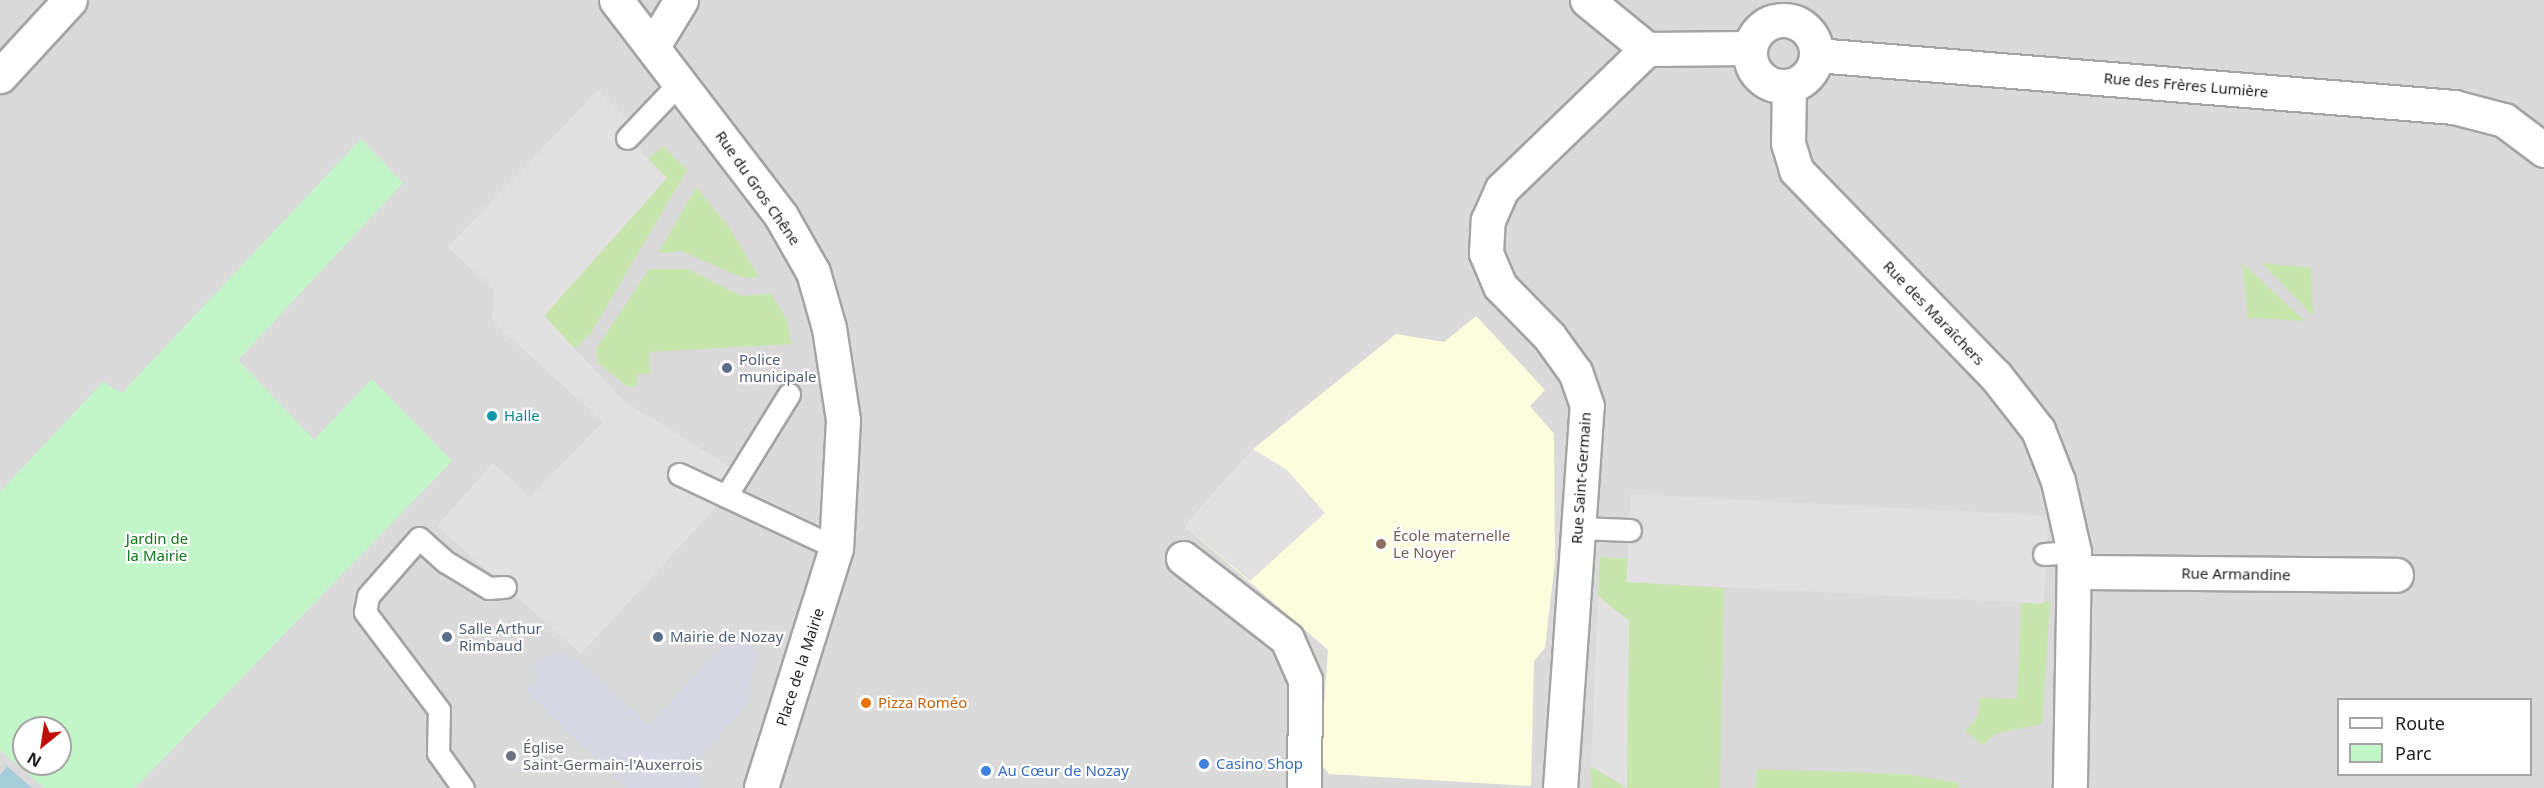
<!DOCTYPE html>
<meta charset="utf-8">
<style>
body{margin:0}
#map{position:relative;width:2544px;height:788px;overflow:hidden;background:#eeebe4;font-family:"Noto Sans",sans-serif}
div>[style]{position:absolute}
.residential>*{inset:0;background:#dbdada}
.education>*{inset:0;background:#fcfddd}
.grass>*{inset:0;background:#c7e6ac}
.park>*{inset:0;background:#c2f6c8}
.parking>*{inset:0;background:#e1e1e1;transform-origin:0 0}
.plaza>*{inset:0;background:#d8d8e4}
.water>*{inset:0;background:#a6cdda}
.roads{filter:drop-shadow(2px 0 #a4a4a4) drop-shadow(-2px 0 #a4a4a4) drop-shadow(0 2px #a4a4a4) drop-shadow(0 -2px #a4a4a4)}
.service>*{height:21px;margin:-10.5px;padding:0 10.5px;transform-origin:10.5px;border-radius:10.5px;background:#fff}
.minor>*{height:33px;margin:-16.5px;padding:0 16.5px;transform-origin:16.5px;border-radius:16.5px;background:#fff}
.minor>.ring{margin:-16.5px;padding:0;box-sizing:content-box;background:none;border:33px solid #fff;border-radius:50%}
.tertiary>*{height:33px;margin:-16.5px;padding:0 16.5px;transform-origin:16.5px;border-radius:16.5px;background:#fff}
.dots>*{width:16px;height:16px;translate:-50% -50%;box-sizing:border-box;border:3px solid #fff;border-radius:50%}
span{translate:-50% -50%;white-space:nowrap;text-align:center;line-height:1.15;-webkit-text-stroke:4.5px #fff;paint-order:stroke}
.street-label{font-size:15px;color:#1d1d1d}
.service-label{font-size:15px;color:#4e5e75}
.left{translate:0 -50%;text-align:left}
.culture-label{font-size:15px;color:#0d838f}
.education-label{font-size:15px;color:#785e54}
.park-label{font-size:15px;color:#11761c}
.food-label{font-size:15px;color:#c56008}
.worship-label{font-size:15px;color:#5b616d}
.shop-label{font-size:15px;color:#366cbe}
.legend{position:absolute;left:2337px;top:698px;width:195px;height:78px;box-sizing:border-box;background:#fff;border:2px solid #a5a5a5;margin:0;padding:8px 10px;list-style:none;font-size:18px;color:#1d1d1d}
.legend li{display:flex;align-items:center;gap:12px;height:30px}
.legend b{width:30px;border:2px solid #a5a5a5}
.north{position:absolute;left:12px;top:716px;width:60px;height:60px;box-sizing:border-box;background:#fff;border:2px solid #a5a5a5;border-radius:50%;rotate:210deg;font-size:16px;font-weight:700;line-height:24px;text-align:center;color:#1d1d1d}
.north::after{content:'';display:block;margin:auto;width:21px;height:27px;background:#c10e0a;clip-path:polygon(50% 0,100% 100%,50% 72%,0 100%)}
</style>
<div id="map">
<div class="residential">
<div style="clip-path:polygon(evenodd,0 0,2544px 0,2544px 788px,0 788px,0 0,2338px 700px,2530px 700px,2530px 774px,2338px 774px,2338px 700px,0 0,24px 728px,60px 728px,60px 764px,24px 764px,24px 728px)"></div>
</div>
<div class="education">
<div style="clip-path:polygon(1476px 316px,1545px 390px,1530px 406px,1554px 434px,1555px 561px,1545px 648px,1534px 661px,1531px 786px,1329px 774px,1320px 763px,1328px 650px,1185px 526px,1253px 449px,1396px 334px,1444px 342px)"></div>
</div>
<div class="grass">
<div style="clip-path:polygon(663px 146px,687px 170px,591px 333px,575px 349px,544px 315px,667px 178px,648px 159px)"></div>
<div style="clip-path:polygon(696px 187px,729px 227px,759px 277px,744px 278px,681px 251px,658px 254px)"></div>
<div style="clip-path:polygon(2242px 263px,2305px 321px,2248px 318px)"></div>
<div style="clip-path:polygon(2262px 263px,2311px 268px,2313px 316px)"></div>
<div style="clip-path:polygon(649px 269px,688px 269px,741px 296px,771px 294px,787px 320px,791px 344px,649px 352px,650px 374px,637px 374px,637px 386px,628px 387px,598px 363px,596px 349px)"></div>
<div style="clip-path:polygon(1600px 557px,1630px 559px,1630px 582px,1724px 588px,1720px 788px,1592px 788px,1591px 766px,1626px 788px,1629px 621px,1598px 596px)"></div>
<div style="clip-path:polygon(2021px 600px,2050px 602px,2042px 724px,1995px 734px,1983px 745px,1965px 731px,1977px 718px,1980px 698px,2017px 699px)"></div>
<div style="clip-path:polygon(1757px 769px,1905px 774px,1959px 783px,1958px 788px,1756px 788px)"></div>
</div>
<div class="park">
<div style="clip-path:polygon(evenodd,361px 139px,403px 183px,238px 360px,314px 440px,372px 379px,452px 461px,135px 788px,45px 788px,0 750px,0 492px,103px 382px,122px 393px,361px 139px,24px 728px,60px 728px,60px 764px,24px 764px,24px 728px)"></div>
</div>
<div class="parking">
<div style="clip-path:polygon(598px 90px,640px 132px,641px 152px,667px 178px,544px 316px,624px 401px,737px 471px,726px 496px,581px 654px,437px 526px,493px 463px,530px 497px,603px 422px,492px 321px,494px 290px,448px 247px)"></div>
<div style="clip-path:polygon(1253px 449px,1287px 470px,1325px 513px,1250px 581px,1185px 526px)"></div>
<div style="left:1631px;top:494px;width:418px;height:88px;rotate:3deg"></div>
<div style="clip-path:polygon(1598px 596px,1629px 621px,1627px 788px,1591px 766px)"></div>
</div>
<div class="plaza">
<div style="clip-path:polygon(734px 631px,757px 652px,748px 703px,697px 761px,700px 788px,626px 788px,526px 690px,539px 677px,533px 671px,537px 660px,559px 651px,580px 662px,650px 726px)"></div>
</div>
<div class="water">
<div style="clip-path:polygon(7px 766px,32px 788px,0 788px,0 775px)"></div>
</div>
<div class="roads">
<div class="service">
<div style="left:627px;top:138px;width:79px;rotate:-46.5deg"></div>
<div style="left:679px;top:474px;width:174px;rotate:25.2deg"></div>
<div style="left:726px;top:496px;width:120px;rotate:-58.3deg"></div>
<div style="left:1578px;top:528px;width:52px;rotate:2.2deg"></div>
<div style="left:2044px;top:554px;width:30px;rotate:-4deg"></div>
<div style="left:463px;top:788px;width:43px;rotate:-125.5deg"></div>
<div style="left:438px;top:753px;width:43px;rotate:-88.7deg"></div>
<div style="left:439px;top:710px;width:123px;rotate:-127.1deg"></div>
<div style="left:365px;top:612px;width:16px;rotate:-79deg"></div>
<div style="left:368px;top:596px;width:77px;rotate:-48.7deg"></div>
<div style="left:419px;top:538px;width:36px;rotate:42deg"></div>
<div style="left:446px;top:562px;width:50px;rotate:31.2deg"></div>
<div style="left:489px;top:588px;width:16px;rotate:-4deg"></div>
</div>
<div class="minor">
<div style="left:616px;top:0;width:272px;rotate:52.6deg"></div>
<div style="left:781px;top:216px;width:64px;rotate:60.3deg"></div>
<div style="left:813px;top:272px;width:58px;rotate:74.1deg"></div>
<div style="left:829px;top:328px;width:93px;rotate:81.3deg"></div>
<div style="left:843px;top:420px;width:128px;rotate:93.1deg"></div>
<div style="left:836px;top:548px;width:251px;rotate:107.4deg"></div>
<div style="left:1587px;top:0;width:77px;rotate:39.2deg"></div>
<div style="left:1647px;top:49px;width:103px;rotate:-0.6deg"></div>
<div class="ring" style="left:1750px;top:20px;width:33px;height:33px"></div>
<div style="left:653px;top:46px;width:54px;rotate:-58.7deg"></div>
<div style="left:1816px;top:55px;width:640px;rotate:4.66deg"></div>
<div style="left:2454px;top:107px;width:52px;rotate:14.6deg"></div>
<div style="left:2504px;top:120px;width:50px;rotate:36.9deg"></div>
<div style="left:1789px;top:86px;width:57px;rotate:91deg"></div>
<div style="left:1788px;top:143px;width:28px;rotate:73deg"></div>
<div style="left:1796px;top:170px;width:286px;rotate:45.9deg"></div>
<div style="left:1995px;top:375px;width:70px;rotate:52deg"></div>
<div style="left:2038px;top:430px;width:55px;rotate:68.6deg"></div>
<div style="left:2058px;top:481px;width:73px;rotate:77.3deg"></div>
<div style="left:2074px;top:552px;width:236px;rotate:91deg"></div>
<div style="left:1183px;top:558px;width:132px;rotate:37.9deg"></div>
<div style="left:1287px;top:639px;width:45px;rotate:66.3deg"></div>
<div style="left:1305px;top:680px;width:108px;rotate:90.5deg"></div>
<div style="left:2076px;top:572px;width:320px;rotate:0.5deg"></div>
<div style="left:1560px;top:788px;width:383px;rotate:-86deg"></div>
<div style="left:1587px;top:406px;width:36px;rotate:-109deg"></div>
<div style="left:1575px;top:372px;width:44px;rotate:-125.8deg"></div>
<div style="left:1549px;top:336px;width:70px;rotate:-134.4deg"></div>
<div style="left:1500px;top:286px;width:36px;rotate:-113deg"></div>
<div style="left:1486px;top:253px;width:33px;rotate:-87deg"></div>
<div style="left:1488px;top:220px;width:34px;rotate:-66deg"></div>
<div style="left:1502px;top:189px;width:202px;rotate:-44deg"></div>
</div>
<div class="tertiary">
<div style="left:0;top:76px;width:103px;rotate:-47.4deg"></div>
</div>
</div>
<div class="dots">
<div style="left:727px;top:368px;background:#5c6f8a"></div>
<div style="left:492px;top:416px;background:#0f9aa8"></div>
<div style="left:1381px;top:544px;background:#8d6e63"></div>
<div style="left:447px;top:637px;background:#5c6f8a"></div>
<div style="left:658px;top:637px;background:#5c6f8a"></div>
<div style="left:866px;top:703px;background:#e8710a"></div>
<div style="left:511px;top:756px;background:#6b7280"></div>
<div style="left:1204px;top:764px;background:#3f7fe0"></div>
<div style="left:986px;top:771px;background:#3f7fe0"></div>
</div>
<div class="street-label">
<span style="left:2186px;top:85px;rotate:5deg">Rue des Frères Lumière</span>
<span style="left:758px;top:188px;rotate:55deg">Rue du Gros Chêne</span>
<span style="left:1934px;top:313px;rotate:46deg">Rue des Maraîchers</span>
<span style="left:1581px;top:478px;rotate:-86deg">Rue Saint-Germain</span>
<span style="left:2236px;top:574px;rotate:1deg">Rue Armandine</span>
<span style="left:800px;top:667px;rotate:-72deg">Place de la Mairie</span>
</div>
<div class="service-label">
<span class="left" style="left:739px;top:368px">Police<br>municipale</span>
<span class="left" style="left:459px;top:637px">Salle Arthur<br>Rimbaud</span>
<span class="left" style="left:670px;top:637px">Mairie de Nozay</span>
</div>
<div class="culture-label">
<span class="left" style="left:504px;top:416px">Halle</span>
</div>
<div class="education-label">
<span class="left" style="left:1393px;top:544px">École maternelle<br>Le Noyer</span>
</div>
<div class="park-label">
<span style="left:157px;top:547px">Jardin de<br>la Mairie</span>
</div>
<div class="food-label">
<span class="left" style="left:878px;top:703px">Pizza Roméo</span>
</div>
<div class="worship-label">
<span class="left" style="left:523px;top:756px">Église<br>Saint-Germain-l'Auxerrois</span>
</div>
<div class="shop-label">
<span class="left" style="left:1216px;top:764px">Casino Shop</span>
<span class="left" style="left:998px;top:771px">Au Cœur de Nozay</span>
</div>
<ul class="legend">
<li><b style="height:8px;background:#fff"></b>Route</li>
<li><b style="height:16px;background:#c2f6c8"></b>Parc</li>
</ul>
<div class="north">N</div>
</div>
